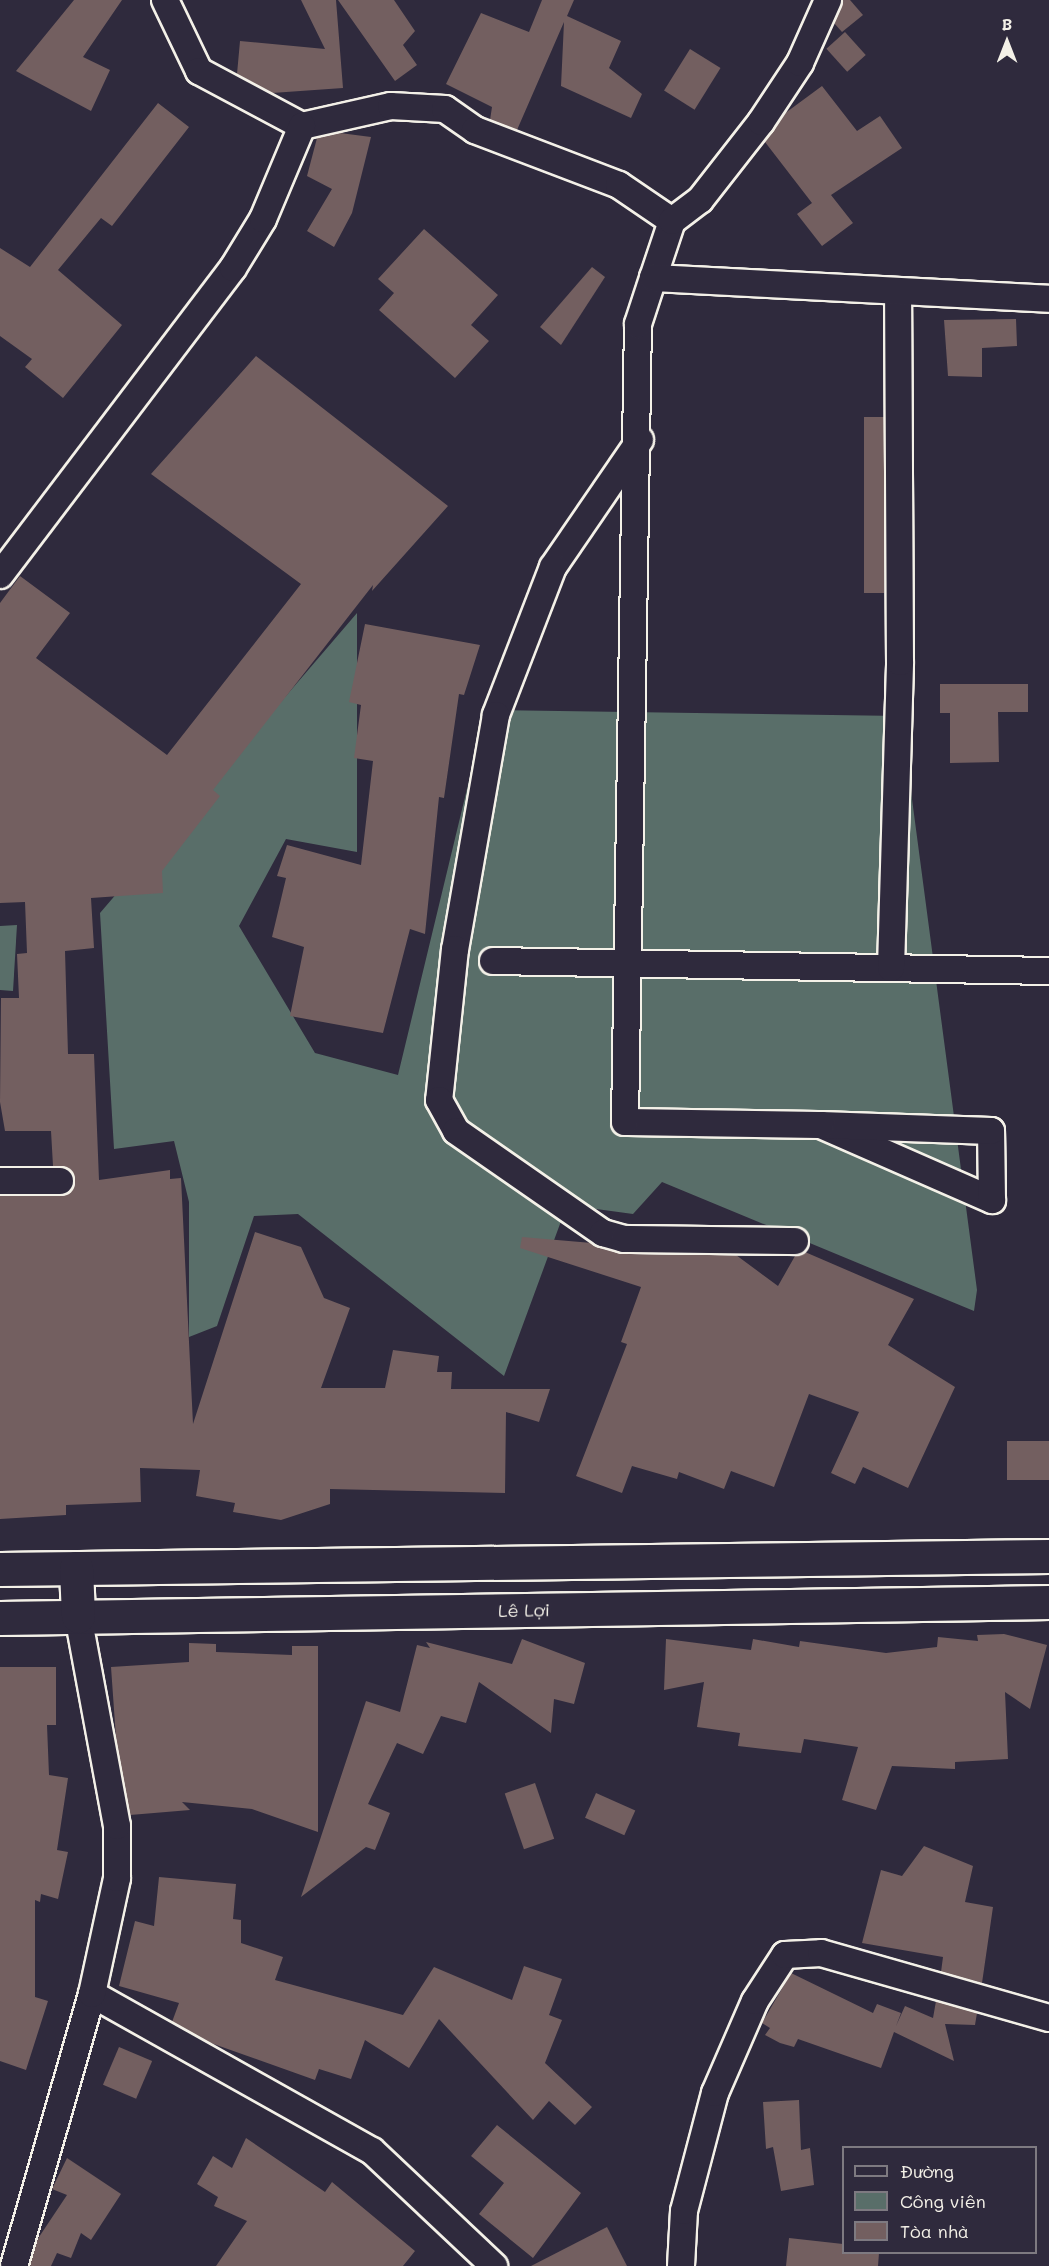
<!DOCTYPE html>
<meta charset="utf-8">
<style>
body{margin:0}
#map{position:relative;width:1049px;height:2266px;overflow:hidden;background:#2f2a3d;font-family:Mali,sans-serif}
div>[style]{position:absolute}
.green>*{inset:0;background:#596e69}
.building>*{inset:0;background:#735f60;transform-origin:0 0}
.roads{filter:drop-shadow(2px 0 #f4f1e8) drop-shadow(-2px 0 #f4f1e8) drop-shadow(0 2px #f4f1e8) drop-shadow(0 -2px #f4f1e8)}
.minor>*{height:26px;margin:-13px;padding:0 13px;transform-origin:13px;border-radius:13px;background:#2f2a3d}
.secondary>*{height:33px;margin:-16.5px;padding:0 16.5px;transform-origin:16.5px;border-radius:16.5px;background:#2f2a3d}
.primary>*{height:33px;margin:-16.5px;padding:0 16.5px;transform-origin:16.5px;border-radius:16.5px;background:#2f2a3d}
span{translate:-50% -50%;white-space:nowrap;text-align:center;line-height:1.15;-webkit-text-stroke:6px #2f2a3d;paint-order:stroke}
.street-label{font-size:18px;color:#f4f1e8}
.legend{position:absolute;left:842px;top:2146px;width:195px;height:108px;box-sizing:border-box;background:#2f2a3d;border:2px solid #7e7a81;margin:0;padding:8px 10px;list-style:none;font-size:18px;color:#f4f1e8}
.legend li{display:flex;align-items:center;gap:12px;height:30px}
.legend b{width:30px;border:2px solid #7e7a81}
.north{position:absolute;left:977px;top:12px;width:60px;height:60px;-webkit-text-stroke:4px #2f2a3d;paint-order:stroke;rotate:0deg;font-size:16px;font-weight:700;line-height:24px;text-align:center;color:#f4f1e8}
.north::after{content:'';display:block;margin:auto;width:21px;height:27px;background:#f4f1e8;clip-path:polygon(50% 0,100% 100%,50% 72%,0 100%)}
</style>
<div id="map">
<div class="green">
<div style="clip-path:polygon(357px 613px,357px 852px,286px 839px,239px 926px,315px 1053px,398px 1075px,486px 710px,901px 716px,977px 1290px,974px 1311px,662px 1182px,633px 1214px,567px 1205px,504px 1376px,298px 1214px,254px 1216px,217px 1326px,189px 1337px,189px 1202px,174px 1141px,114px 1149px,100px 913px)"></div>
<div style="clip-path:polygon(17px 925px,13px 991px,0 990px,0 926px)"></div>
</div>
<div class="building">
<div style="clip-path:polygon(74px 0,122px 0,83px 57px,110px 70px,91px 111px,16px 71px)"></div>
<div style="clip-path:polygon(301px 0,336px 0,343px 88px,272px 93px,237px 74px,240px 41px,325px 49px)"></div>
<div style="clip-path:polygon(338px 0,394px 0,415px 31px,403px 45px,417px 65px,395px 81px)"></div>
<div style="clip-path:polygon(542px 0,574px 0,567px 16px,621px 41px,609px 68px,642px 94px,631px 118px,561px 86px,564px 22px,517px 130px,490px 120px,492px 107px,446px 84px,481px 13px,529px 32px)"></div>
<div style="clip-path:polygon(843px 0,850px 0,863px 15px,842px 32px,834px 23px)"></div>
<div style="left:845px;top:32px;width:31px;height:25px;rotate:48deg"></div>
<div style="left:690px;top:49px;width:36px;height:49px;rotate:32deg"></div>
<div style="clip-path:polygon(822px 86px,857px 131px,880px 116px,902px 148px,831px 195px,853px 223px,822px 246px,797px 214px,812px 203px,765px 142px,784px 114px)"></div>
<div style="clip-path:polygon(158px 103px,189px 127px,112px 226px,101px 218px,58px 270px,122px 325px,63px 398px,25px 367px,32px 359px,0 336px,0 248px,30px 267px)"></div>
<div style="clip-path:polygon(340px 133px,371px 137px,352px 213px,334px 247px,307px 231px,332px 189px,307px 176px,317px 138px)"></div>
<div style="clip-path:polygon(424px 229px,498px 295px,471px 325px,489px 341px,455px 378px,379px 310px,394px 293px,378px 279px)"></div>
<div style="clip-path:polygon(592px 267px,605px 277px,561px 345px,540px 327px)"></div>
<div style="clip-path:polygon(1016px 319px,1017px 346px,982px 348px,982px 377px,948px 376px,944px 320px)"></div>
<div style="clip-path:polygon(256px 356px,448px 506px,372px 591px,373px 585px,213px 790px,220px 796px,162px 871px,163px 893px,91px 898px,94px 948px,65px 951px,68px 1054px,94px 1054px,99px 1180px,170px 1170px,170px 1179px,181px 1178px,193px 1424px,255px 1232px,301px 1247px,324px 1298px,350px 1308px,321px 1388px,385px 1388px,393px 1350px,439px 1356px,437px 1372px,452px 1372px,451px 1389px,550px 1389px,539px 1422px,506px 1412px,505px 1493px,330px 1489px,330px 1504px,281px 1520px,233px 1512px,235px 1503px,196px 1496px,200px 1470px,140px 1468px,141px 1502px,66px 1505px,66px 1515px,0 1519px,0 1196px,61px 1196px,75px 1182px,68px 1168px,53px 1166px,51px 1131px,5px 1131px,0 1102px,1px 998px,19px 998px,17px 954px,27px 953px,25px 902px,0 903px,0 603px,20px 576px,70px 613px,36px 658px,167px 755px,301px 584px,151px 474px)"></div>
<div style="left:864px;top:417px;width:20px;height:176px"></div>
<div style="clip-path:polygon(365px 624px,480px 645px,464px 695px,459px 694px,444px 798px,439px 797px,425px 934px,410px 929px,383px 1033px,290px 1016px,304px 947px,272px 937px,286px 878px,277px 876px,287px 845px,361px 865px,373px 761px,354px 758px,361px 705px,349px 702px)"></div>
<div style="clip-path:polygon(940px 684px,1028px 684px,1028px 712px,998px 712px,999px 762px,950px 763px,950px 713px,940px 713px)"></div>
<div style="clip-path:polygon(522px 1237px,592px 1243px,624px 1254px,736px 1255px,778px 1286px,795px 1256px,805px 1252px,914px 1299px,888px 1345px,955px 1387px,908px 1488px,863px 1467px,855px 1484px,831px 1473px,859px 1412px,809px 1394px,774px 1487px,731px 1471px,724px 1489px,679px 1472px,677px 1479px,632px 1466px,622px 1493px,576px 1476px,627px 1344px,621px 1342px,641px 1287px,520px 1248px)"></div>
<div style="left:1007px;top:1441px;width:42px;height:39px"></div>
<div style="clip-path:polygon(1004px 1634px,1047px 1645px,1030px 1709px,1005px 1692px,1008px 1759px,955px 1762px,955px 1769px,892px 1766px,876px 1810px,842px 1800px,858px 1747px,804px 1739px,801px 1753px,738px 1746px,740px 1733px,697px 1727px,704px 1682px,664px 1690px,666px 1639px,751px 1650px,753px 1639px,799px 1647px,800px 1641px,886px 1653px,937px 1647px,938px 1637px,978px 1641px,977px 1635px)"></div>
<div style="clip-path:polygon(522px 1639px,585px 1663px,574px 1704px,554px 1699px,551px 1733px,479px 1682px,466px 1723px,441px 1716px,423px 1754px,397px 1743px,368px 1804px,390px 1813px,375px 1850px,366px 1847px,301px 1897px,366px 1701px,400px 1712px,417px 1645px,430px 1648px,426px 1642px,512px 1664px)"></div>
<div style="clip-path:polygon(189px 1643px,216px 1644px,216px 1652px,292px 1655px,292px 1646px,318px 1646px,318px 1832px,252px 1809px,182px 1802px,190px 1810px,130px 1815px,116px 1738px,111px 1667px,189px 1662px)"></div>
<div style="clip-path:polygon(0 1667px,56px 1667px,56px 1725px,47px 1725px,49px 1775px,68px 1778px,57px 1850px,68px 1852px,58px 1899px,41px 1894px,40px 1902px,35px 1900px,35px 1997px,48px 2001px,26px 2070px,0 2061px)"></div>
<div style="left:535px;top:1783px;width:59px;height:32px;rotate:71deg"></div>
<div style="left:596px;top:1793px;width:43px;height:27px;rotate:24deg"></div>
<div style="clip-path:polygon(924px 1846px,973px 1866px,965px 1902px,993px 1907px,982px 1983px,941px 1972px,943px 1957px,862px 1943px,881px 1870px,902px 1876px)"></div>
<div style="clip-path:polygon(159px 1877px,236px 1884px,233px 1919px,241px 1920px,241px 1943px,283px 1957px,275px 1980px,403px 2015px,434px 1967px,512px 2000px,524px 1966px,562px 1979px,549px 2015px,562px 2020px,545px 2063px,592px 2107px,575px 2125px,549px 2101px,533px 2120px,439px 2019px,409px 2068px,365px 2040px,351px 2079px,319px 2069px,315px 2080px,208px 2042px,172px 2022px,179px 2003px,119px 1986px,135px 1921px,154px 1926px)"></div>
<div style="clip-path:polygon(791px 1973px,873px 2013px,877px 2004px,901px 2013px,896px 2026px,905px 2006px,933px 2018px,936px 2001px,977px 2013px,975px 2025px,945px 2024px,954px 2061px,894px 2032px,881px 2068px,798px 2039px,794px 2047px,780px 2043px,765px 2035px,770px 2028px,762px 2023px)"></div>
<div style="left:119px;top:2047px;width:36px;height:41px;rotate:23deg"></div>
<div style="clip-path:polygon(799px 2100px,801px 2150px,810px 2148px,814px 2185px,781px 2191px,773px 2147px,766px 2149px,763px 2102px)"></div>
<div style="clip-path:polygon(497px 2125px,581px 2193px,533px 2258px,479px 2214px,504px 2183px,471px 2156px)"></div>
<div style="clip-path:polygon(246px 2138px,325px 2192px,332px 2182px,415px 2251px,403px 2266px,216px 2266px,247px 2221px,214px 2206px,218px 2197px,197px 2184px,213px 2156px,232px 2168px)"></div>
<div style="clip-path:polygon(67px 2158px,121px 2194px,91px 2240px,81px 2233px,71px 2258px,57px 2253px,51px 2266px,30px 2266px,37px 2240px,67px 2195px,52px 2189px)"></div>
<div style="clip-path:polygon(607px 2227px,627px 2266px,531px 2266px)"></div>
<div style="clip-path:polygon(789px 2238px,843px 2244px,843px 2253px,879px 2253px,878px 2266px,786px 2266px)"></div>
</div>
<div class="roads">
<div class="minor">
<div style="left:165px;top:0;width:79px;rotate:64.4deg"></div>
<div style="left:199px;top:71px;width:117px;rotate:28.1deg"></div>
<div style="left:302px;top:126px;width:91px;rotate:-12.7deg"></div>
<div style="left:391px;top:106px;width:54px;rotate:3.2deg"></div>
<div style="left:445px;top:109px;width:37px;rotate:35deg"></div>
<div style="left:475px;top:130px;width:154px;rotate:20.9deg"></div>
<div style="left:619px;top:185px;width:64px;rotate:34.2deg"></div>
<div style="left:672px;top:221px;width:60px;rotate:108.4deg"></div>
<div style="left:672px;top:221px;width:35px;rotate:-37deg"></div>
<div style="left:700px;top:200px;width:99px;rotate:-52deg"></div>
<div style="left:761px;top:122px;width:71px;rotate:-56.5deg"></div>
<div style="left:800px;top:63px;width:69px;rotate:-66deg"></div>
<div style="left:640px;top:440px;width:154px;rotate:124.4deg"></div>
<div style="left:553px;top:567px;width:159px;rotate:111.1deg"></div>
<div style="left:496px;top:715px;width:238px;rotate:99.9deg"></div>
<div style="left:455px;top:949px;width:152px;rotate:96deg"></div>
<div style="left:439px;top:1100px;width:35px;rotate:61deg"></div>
<div style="left:456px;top:1131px;width:179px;rotate:34.8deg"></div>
<div style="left:603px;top:1233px;width:22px;rotate:16deg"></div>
<div style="left:624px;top:1239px;width:171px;rotate:0.7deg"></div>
<div style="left:0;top:575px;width:385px;rotate:-52.8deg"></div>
<div style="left:233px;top:268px;width:57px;rotate:-58.5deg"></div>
<div style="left:263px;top:219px;width:101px;rotate:-67.2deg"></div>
<div style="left:493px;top:961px;width:556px;rotate:1.03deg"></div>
<div style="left:891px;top:968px;width:306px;rotate:-88.3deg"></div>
<div style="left:900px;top:662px;width:369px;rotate:-90.3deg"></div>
<div style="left:821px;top:1125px;width:187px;rotate:23.7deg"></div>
<div style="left:992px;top:1200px;width:69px;rotate:-90.8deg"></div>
<div style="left:991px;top:1131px;width:170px;rotate:-178deg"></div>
<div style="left:821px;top:1125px;width:196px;rotate:-179.1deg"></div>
<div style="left:625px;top:1122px;width:798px;rotate:-89.07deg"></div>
<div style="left:638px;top:324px;width:48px;rotate:-71.9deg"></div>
<div style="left:653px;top:278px;width:397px;rotate:3deg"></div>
<div style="left:0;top:1181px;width:60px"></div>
<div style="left:92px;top:1994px;width:321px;rotate:29.3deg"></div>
<div style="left:372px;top:2151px;width:168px;rotate:43.3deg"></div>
<div style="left:14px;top:2266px;width:283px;rotate:-74deg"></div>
<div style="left:92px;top:1994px;width:119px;rotate:-77.8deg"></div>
<div style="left:117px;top:1878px;width:52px;rotate:-90deg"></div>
<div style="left:117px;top:1826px;width:214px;rotate:-100.5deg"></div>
<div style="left:681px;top:2266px;width:55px;rotate:-86.9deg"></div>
<div style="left:684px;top:2211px;width:122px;rotate:-75.3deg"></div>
<div style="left:715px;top:2093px;width:100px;rotate:-66.5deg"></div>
<div style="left:755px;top:2001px;width:55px;rotate:-56.9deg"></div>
<div style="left:785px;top:1955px;width:36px;rotate:-3deg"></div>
<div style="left:821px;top:1953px;width:237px;rotate:15.9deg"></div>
</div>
<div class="secondary">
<div style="left:0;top:1569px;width:1049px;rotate:-0.71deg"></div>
<div style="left:0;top:1618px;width:1049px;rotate:-0.87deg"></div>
</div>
<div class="primary">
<div style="left:76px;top:1568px;width:48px;rotate:87.6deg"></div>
</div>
</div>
<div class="street-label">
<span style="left:524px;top:1610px;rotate:-1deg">Lê Lợi</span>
</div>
<ul class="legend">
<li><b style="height:8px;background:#2f2a3d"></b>Đường</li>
<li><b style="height:16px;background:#596e69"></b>Công viên</li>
<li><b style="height:16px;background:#735f60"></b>Tòa nhà</li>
</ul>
<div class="north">B</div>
</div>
